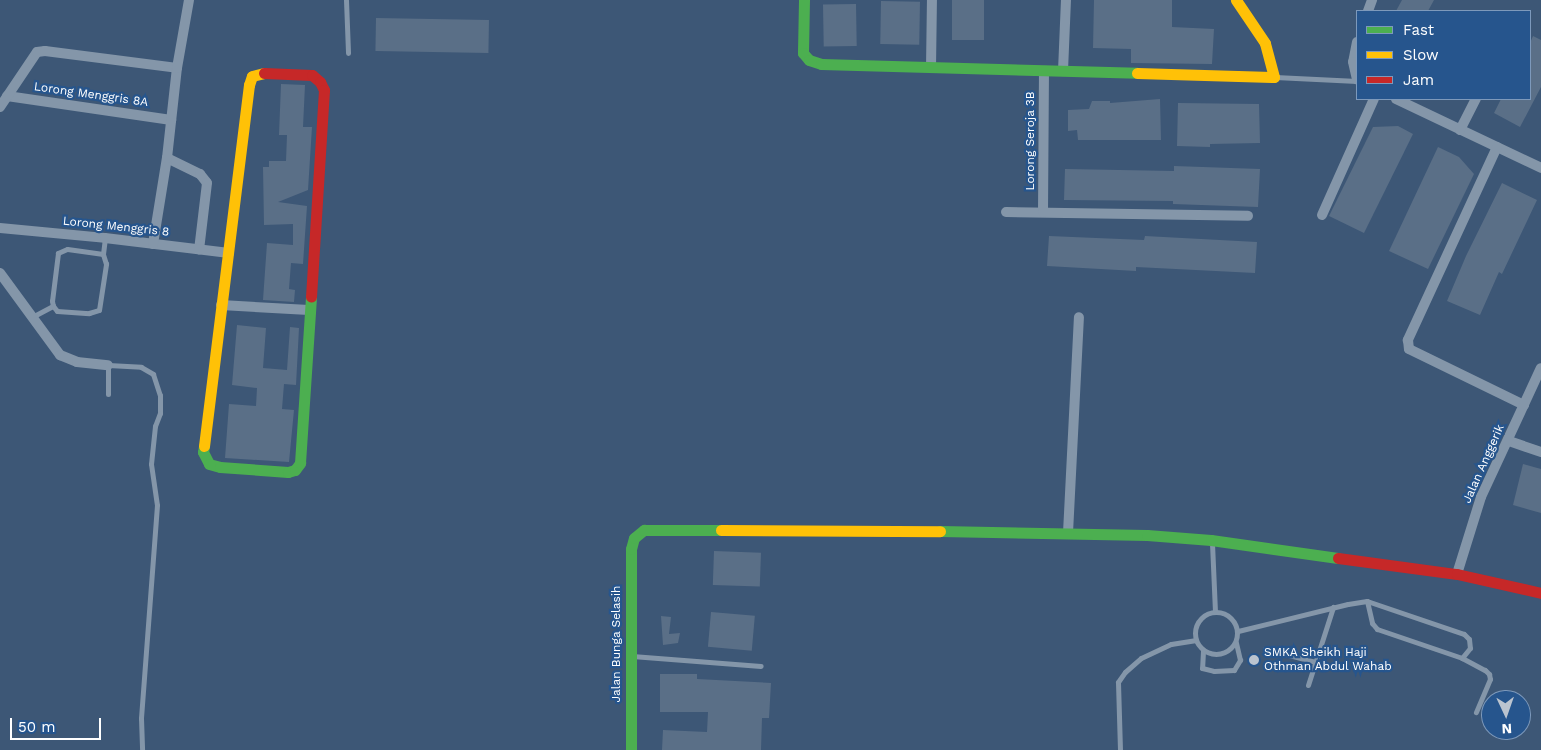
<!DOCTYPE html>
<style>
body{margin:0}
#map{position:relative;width:1541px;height:750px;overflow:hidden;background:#3d5776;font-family:"Work Sans",sans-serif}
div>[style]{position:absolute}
.building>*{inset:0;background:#5a6f87;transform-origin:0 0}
.lane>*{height:5px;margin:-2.5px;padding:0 2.5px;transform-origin:2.5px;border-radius:2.5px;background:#8496a9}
.lane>.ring{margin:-2.5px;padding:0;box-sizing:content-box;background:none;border:5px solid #8496a9;border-radius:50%}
.street>*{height:10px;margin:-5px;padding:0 5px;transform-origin:5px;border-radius:5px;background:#8496a9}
.fast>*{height:11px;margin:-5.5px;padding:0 5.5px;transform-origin:5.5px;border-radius:5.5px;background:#4caf50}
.slow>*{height:11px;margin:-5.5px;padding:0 5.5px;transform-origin:5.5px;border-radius:5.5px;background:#ffc107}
.jam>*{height:11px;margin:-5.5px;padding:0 5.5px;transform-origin:5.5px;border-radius:5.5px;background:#c62828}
.dots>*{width:14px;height:14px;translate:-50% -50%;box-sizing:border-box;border:2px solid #26558d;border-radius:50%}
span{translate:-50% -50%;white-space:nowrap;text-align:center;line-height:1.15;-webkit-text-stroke:4.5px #26558d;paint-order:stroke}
.street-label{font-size:12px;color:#fff}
.poi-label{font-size:12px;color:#fff}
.left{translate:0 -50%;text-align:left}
.legend{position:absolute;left:1356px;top:10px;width:175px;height:90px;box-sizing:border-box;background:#26558d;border:1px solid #7d99bb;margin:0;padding:6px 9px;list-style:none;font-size:15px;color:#fff}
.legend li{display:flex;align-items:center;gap:10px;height:25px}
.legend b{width:25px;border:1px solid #7d99bb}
.north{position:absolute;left:1481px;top:690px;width:50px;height:50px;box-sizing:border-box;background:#26558d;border:1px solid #7d99bb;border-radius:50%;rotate:177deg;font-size:14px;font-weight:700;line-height:20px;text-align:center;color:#fff}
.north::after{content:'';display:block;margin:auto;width:18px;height:22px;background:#bbc4cf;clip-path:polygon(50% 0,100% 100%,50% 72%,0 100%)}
.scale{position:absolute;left:10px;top:718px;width:91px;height:22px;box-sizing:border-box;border:2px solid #fff;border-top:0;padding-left:6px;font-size:15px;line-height:18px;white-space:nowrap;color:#fff;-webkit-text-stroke:4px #26558d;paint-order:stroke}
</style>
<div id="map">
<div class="building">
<div style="left:952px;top:0;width:32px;height:40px"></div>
<div style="clip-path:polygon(1094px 0,1172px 0,1172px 27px,1214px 29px,1212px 64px,1131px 63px,1131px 49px,1093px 48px)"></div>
<div style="clip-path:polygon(1402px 0,1434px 0,1428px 11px,1396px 11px)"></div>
<div style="left:881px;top:1px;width:39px;height:43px;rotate:1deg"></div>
<div style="left:856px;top:4px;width:42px;height:33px;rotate:89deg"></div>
<div style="left:376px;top:18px;width:113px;height:33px;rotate:1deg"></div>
<div style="clip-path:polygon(1533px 36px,1541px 40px,1541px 87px,1520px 127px,1494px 113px,1501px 99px,1530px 99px,1530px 43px)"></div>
<div style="clip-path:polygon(281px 84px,305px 85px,303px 127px,312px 127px,308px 190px,278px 202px,307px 206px,303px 264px,291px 263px,289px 289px,295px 290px,294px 302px,263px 300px,267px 243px,293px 245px,293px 224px,264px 225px,263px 167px,269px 167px,269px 161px,286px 161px,287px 135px,279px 135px)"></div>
<div style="clip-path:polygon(1160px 99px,1161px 140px,1078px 140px,1077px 130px,1068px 131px,1068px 110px,1089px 109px,1092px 101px,1110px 101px,1110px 103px)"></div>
<div style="clip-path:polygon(1178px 103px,1259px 104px,1260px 143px,1210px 144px,1210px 147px,1177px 146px)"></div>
<div style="clip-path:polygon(1398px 126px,1413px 134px,1364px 233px,1329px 216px,1373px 127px)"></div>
<div style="clip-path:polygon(1438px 147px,1459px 157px,1474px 174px,1428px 269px,1389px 251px)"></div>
<div style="clip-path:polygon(1174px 166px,1260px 169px,1258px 207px,1173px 204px,1173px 201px,1064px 200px,1065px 169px,1174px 171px)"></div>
<div style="clip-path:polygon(1502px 183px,1537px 200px,1502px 274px,1499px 272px,1480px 315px,1447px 301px,1466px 256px)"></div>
<div style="clip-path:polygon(1049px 236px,1144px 240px,1145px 236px,1257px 242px,1255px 273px,1136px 267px,1136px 271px,1047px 266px)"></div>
<div style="clip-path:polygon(237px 325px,266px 328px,263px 368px,287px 370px,290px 327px,299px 328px,296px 385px,284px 384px,282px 409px,294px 410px,289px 462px,225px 458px,229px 404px,256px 406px,257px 388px,232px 385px)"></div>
<div style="clip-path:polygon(1523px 464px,1541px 469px,1541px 513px,1513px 505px)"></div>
<div style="left:714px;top:551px;width:47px;height:34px;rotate:2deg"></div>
<div style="left:711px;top:612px;width:44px;height:35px;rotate:5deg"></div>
<div style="clip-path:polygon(661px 616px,671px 617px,669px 634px,680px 633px,678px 643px,663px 645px)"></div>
<div style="clip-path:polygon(660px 674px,697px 674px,697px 679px,771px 683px,769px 718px,762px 718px,761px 750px,662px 750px,663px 730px,707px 732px,708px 712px,660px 712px)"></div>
</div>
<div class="lane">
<div style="left:346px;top:0;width:53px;rotate:87.8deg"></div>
<div style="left:1275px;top:77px;width:82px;rotate:2.8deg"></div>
<div style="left:103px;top:254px;width:36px;rotate:-172deg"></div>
<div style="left:67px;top:249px;width:10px;rotate:156deg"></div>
<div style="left:58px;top:253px;width:48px;rotate:97.1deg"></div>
<div style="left:52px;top:301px;width:5px;rotate:79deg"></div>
<div style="left:53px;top:306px;width:6px;rotate:51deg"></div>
<div style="left:57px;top:311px;width:32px;rotate:4deg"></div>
<div style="left:89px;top:313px;width:10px;rotate:-17deg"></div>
<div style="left:99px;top:310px;width:47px;rotate:-81.3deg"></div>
<div style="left:106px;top:264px;width:10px;rotate:-107deg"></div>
<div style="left:103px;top:254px;width:16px;rotate:-83deg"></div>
<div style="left:32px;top:317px;width:24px;rotate:-28deg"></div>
<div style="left:108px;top:394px;width:29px;rotate:-90deg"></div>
<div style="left:108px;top:365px;width:33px;rotate:3deg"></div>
<div style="left:141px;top:367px;width:14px;rotate:30deg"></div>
<div style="left:153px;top:374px;width:22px;rotate:72deg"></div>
<div style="left:160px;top:395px;width:18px;rotate:90deg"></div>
<div style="left:160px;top:413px;width:14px;rotate:111deg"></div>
<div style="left:155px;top:426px;width:38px;rotate:96deg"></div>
<div style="left:151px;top:464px;width:41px;rotate:81.7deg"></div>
<div style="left:157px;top:505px;width:214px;rotate:94.3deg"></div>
<div style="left:141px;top:718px;width:32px;rotate:88deg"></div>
<div style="left:1212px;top:543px;width:69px;rotate:87.5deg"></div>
<div style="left:1367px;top:601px;width:23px;rotate:77deg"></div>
<div style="left:1372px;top:623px;width:8px;rotate:50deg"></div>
<div style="left:1377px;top:629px;width:90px;rotate:18.8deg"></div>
<div style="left:1462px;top:658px;width:26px;rotate:28deg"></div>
<div style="left:1485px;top:670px;width:6px;rotate:45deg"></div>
<div style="left:1489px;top:674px;width:5px;rotate:79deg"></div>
<div style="left:1490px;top:679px;width:36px;rotate:113deg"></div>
<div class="ring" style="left:1195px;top:612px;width:37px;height:37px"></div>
<div style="left:1238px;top:631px;width:113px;rotate:-13.8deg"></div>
<div style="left:1348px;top:604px;width:19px;rotate:-9deg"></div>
<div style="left:1367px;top:601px;width:102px;rotate:18.8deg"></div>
<div style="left:1464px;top:634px;width:7px;rotate:45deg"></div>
<div style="left:1469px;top:639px;width:9px;rotate:84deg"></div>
<div style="left:1470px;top:648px;width:13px;rotate:129deg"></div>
<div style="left:1265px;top:649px;width:53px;rotate:14.3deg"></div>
<div style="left:1203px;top:651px;width:17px;rotate:93deg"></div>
<div style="left:1202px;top:668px;width:12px;rotate:14deg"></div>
<div style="left:1214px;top:671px;width:20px;rotate:-3deg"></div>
<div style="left:1234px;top:670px;width:12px;rotate:-59deg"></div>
<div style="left:1240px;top:660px;width:18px;rotate:-103deg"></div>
<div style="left:632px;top:656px;width:129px;rotate:4.4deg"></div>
<div style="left:1308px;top:685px;width:82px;rotate:-72.2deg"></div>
<div style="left:1120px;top:750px;width:68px;rotate:-91.7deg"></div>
<div style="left:1118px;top:682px;width:12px;rotate:-55deg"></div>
<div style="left:1125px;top:672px;width:21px;rotate:-41deg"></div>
<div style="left:1141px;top:658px;width:33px;rotate:-25deg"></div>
<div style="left:1171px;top:644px;width:24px;rotate:-9deg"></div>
</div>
<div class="street">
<div style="left:1368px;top:11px;width:12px;rotate:-70deg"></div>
<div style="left:1357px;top:42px;width:20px;rotate:101deg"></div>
<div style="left:1353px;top:62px;width:18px;rotate:77deg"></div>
<div style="left:931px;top:68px;width:68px;rotate:-89.2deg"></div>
<div style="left:1063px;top:71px;width:71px;rotate:-87.6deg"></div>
<div style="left:7px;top:96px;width:166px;rotate:8.3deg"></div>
<div style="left:1396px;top:99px;width:161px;rotate:25.4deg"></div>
<div style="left:0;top:107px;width:66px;rotate:-56.1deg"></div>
<div style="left:37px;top:52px;width:8px;rotate:-7deg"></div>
<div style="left:45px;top:51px;width:133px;rotate:7.3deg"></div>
<div style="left:1460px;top:130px;width:35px;rotate:-63deg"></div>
<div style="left:1497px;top:147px;width:213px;rotate:114.8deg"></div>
<div style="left:1408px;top:340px;width:9px;rotate:84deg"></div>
<div style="left:1409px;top:349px;width:128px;rotate:26deg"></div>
<div style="left:167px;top:158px;width:37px;rotate:26deg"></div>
<div style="left:200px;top:174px;width:11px;rotate:52deg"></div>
<div style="left:207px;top:183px;width:67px;rotate:96.8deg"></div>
<div style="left:1006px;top:212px;width:242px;rotate:0.9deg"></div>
<div style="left:1043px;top:212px;width:141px;rotate:-89.6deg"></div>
<div style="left:1322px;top:215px;width:127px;rotate:-65.9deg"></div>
<div style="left:0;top:228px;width:105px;rotate:5.4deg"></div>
<div style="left:105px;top:238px;width:125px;rotate:6.9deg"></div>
<div style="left:153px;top:244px;width:87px;rotate:-80.8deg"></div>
<div style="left:167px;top:158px;width:91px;rotate:-83.7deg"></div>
<div style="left:177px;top:68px;width:69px;rotate:-80deg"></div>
<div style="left:0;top:273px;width:102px;rotate:53.8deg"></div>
<div style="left:60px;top:355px;width:18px;rotate:22deg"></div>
<div style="left:77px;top:362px;width:31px;rotate:6deg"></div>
<div style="left:221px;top:305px;width:88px;rotate:3.3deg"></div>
<div style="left:1509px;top:441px;width:34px;rotate:19deg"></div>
<div style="left:1068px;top:533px;width:216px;rotate:-87.1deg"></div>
<div style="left:1457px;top:574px;width:81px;rotate:-72.7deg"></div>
<div style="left:1481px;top:497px;width:142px;rotate:-65.1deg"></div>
</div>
<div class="fast">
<div style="left:804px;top:0;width:53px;rotate:91.1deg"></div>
<div style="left:803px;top:53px;width:9px;rotate:49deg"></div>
<div style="left:809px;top:60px;width:13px;rotate:18deg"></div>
<div style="left:821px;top:64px;width:316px;rotate:1.6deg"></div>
<div style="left:204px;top:446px;width:6px;rotate:99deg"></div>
<div style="left:203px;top:452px;width:13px;rotate:63deg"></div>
<div style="left:209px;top:464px;width:11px;rotate:15deg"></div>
<div style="left:220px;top:467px;width:68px;rotate:4.2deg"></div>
<div style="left:288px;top:472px;width:7px;rotate:-16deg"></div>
<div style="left:295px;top:470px;width:9px;rotate:-54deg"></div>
<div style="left:300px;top:463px;width:166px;rotate:-86.2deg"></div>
<div style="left:940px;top:531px;width:207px;rotate:1.1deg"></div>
<div style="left:1147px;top:535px;width:64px;rotate:4.5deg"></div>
<div style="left:1211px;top:540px;width:128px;rotate:8.1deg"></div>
<div style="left:631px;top:750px;width:201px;rotate:-90deg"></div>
<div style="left:631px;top:549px;width:11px;rotate:-75deg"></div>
<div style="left:634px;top:538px;width:13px;rotate:-39deg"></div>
<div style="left:644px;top:530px;width:77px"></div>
</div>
<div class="slow">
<div style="left:1137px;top:73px;width:137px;rotate:1.7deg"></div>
<div style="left:1274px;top:77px;width:35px;rotate:-105deg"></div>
<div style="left:1265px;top:43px;width:52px;rotate:-124deg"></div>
<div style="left:204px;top:446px;width:364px;rotate:-82.9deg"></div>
<div style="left:249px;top:85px;width:9px;rotate:-72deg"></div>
<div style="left:252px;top:76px;width:12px;rotate:-14deg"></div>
<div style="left:721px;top:530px;width:219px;rotate:0.3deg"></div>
</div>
<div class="jam">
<div style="left:264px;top:73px;width:48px;rotate:2.4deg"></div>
<div style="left:312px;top:75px;width:11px;rotate:41deg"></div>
<div style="left:320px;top:82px;width:9px;rotate:63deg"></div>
<div style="left:324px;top:90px;width:207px;rotate:93.6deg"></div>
<div style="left:1338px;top:558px;width:120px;rotate:7.7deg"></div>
<div style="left:1457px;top:574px;width:86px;rotate:12.7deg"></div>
</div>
<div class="dots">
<div style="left:1254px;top:660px;background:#bbc4cf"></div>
</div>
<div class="street-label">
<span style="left:91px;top:95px;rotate:8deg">Lorong Menggris 8A</span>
<span style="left:1031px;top:141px;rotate:-90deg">Lorong Seroja 3B</span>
<span style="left:116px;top:227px;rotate:6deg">Lorong Menggris 8</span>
<span style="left:1484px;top:464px;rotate:-66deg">Jalan Anggerik</span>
<span style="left:617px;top:644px;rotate:-90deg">Jalan Bunga Selasih</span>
</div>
<div class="poi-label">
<span class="left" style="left:1264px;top:660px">SMKA Sheikh Haji<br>Othman Abdul Wahab</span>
</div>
<ul class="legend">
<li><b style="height:6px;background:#4caf50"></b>Fast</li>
<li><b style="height:6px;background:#ffc107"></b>Slow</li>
<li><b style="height:6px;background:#c62828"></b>Jam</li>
</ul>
<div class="north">N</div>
<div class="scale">50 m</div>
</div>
